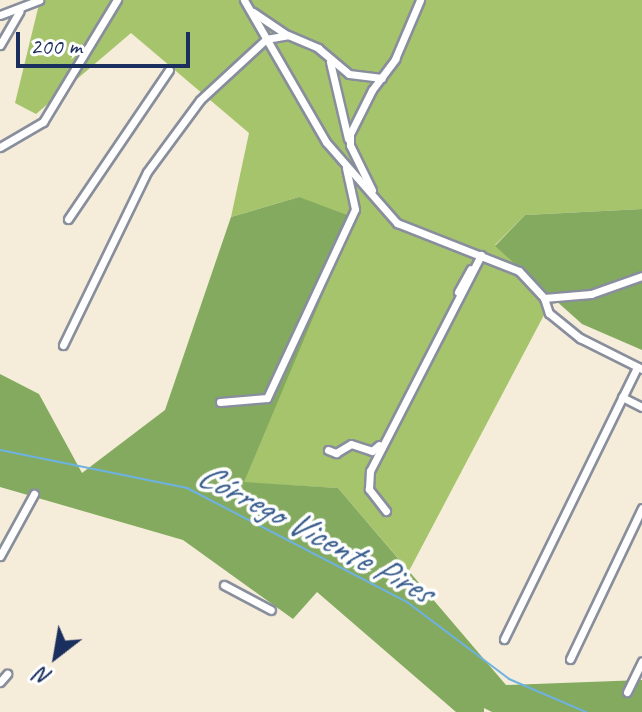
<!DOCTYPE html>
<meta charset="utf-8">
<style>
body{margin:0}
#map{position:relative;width:642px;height:712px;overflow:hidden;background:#f5edda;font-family:Caveat,sans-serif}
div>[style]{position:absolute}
.green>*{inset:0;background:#a6c46c}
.forest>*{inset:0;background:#84aa60}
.stream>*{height:2px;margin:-1px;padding:0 1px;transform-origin:1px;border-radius:1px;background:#6db2e3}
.roads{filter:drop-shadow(2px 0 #888e9c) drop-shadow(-2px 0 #888e9c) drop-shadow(0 2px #888e9c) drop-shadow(0 -2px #888e9c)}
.minor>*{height:7px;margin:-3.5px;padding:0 3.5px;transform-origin:3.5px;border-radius:3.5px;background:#fff}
span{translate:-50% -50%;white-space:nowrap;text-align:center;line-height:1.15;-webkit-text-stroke:7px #fff;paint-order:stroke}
.water-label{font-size:36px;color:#385d8d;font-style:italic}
.north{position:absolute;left:16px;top:616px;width:80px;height:80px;-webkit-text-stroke:6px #fff;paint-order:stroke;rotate:211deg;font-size:22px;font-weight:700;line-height:32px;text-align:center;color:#1b2f5e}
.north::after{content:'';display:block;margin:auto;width:28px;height:36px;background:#1b2f5e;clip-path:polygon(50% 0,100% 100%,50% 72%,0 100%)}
.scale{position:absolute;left:16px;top:32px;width:174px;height:36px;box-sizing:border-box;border:4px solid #1b2f5e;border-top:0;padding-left:10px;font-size:24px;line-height:28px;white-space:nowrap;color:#1b2f5e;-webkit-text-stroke:6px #fff;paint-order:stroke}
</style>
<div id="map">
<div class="green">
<div style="clip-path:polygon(40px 0,642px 0,642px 209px,525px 215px,495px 245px,553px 298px,409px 571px,338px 488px,243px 483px,299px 197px,231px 217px,249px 133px,131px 33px,36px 114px,15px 103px)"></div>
</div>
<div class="forest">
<div style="clip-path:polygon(299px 197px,355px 218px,244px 482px,338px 488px,506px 685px,642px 680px,642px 712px,492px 712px,484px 708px,484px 712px,456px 712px,317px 592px,293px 619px,183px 540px,0 487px,0 374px,39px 394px,82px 473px,165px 410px,231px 217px)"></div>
<div style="clip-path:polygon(642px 209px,642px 350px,582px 324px,495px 246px,525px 215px)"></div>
</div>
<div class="stream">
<div style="left:0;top:450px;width:191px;rotate:11.5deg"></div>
<div style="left:187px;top:488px;width:248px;rotate:27.4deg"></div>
<div style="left:407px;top:602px;width:128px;rotate:37deg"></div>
<div style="left:509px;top:679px;width:84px;rotate:23.2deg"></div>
</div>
<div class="roads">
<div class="minor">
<div style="left:244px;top:0;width:164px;rotate:60deg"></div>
<div style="left:326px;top:142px;width:108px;rotate:48.8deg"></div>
<div style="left:397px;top:223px;width:131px;rotate:21.5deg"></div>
<div style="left:519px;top:271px;width:37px;rotate:47deg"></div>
<div style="left:544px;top:298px;width:16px;rotate:72deg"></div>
<div style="left:549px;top:313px;width:40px;rotate:39deg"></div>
<div style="left:580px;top:338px;width:69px;rotate:26.6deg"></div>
<div style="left:253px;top:12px;width:40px;rotate:34deg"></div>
<div style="left:0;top:15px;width:42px;rotate:-21deg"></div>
<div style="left:0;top:45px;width:39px;rotate:-60deg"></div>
<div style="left:330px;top:62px;width:79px;rotate:76.8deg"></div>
<div style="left:0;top:147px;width:50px;rotate:-30.2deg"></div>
<div style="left:43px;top:122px;width:143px;rotate:-58.8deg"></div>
<div style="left:372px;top:190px;width:50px;rotate:-116.1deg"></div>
<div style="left:350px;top:145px;width:11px;rotate:-90deg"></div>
<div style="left:350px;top:134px;width:49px;rotate:-63.4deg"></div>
<div style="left:372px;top:90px;width:39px;rotate:-53deg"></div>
<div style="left:395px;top:59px;width:64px;rotate:-67deg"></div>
<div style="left:68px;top:219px;width:180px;rotate:-55.9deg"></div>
<div style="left:458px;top:292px;width:26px;rotate:-61deg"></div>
<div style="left:544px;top:298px;width:47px;rotate:-4.9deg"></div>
<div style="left:591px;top:294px;width:54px;rotate:-19.4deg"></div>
<div style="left:63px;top:345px;width:192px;rotate:-64.1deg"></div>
<div style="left:147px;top:172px;width:89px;rotate:-53.6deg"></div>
<div style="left:200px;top:100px;width:90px;rotate:-42.7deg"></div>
<div style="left:266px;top:39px;width:22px;rotate:-10deg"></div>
<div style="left:288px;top:35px;width:33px;rotate:23deg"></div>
<div style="left:318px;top:48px;width:40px;rotate:40deg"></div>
<div style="left:349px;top:74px;width:33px;rotate:7deg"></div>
<div style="left:622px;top:397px;width:22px;rotate:27deg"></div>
<div style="left:220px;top:402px;width:47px;rotate:-4.9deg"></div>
<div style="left:267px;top:398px;width:208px;rotate:-65deg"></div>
<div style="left:355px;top:209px;width:42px;rotate:-102.4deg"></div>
<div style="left:328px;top:450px;width:9px;rotate:21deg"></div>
<div style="left:336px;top:453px;width:17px;rotate:-31deg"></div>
<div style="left:351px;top:444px;width:22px;rotate:18deg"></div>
<div style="left:372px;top:451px;width:9px;rotate:-41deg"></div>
<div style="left:386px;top:511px;width:28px;rotate:-128deg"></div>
<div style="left:369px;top:489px;width:18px;rotate:-87deg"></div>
<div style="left:370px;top:471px;width:243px;rotate:-62.8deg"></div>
<div style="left:0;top:556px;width:71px;rotate:-61.3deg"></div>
<div style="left:224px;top:585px;width:53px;rotate:28deg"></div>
<div style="left:504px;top:639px;width:303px;rotate:-63.9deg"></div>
<div style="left:570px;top:659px;width:167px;rotate:-64.5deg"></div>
<div style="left:0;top:682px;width:11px;rotate:-49deg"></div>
<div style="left:627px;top:692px;width:34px;rotate:-64deg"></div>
</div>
</div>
<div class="water-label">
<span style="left:315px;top:533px;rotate:28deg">Córrego Vicente Pires</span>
</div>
<div class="north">N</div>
<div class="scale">200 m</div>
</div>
